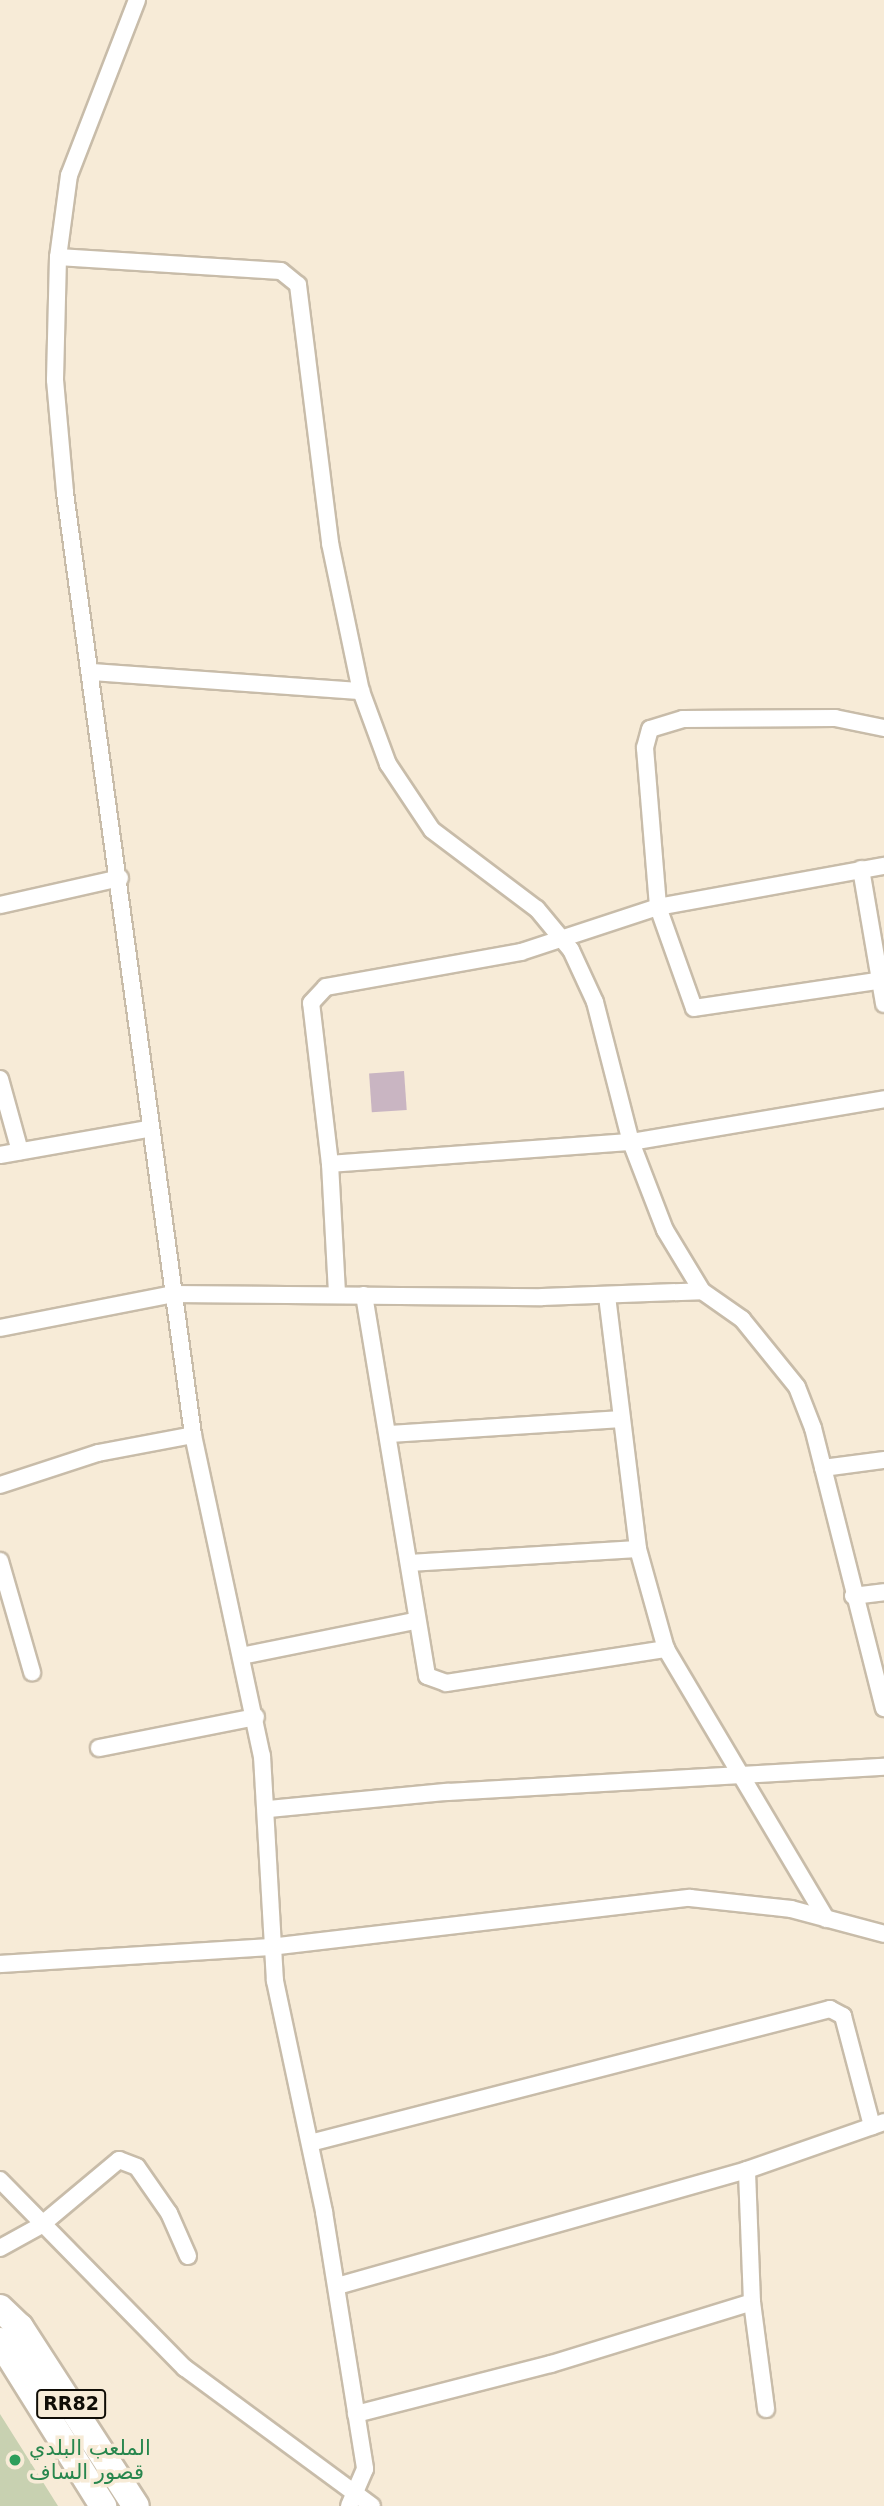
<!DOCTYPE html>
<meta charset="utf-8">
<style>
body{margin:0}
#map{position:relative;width:884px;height:2506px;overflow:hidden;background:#f7ebd7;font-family:"DejaVu Sans","Noto Sans Arabic",sans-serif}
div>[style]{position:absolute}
.green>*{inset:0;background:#c8d1b1}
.building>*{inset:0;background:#c9b5c2;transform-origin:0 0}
.roads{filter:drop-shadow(2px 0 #c8bca9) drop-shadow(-2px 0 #c8bca9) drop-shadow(0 2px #c8bca9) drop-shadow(0 -2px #c8bca9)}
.street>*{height:16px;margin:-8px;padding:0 8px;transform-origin:8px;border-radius:8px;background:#fff}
.primary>*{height:26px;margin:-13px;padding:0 13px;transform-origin:13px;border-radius:13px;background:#fff}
.dots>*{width:19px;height:19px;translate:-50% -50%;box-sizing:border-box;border:4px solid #f7ebd7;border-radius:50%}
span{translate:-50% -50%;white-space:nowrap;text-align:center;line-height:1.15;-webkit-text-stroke:7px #f7ebd7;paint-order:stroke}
.shield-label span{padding:2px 5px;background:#f7ebd7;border:2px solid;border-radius:5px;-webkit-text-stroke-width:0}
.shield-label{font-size:19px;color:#100d06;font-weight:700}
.leisure-label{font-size:21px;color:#27864d}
.left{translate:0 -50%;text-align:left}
</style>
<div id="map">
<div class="green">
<div style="clip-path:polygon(0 2414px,58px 2506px,59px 2506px,0 2506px)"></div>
</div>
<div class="building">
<div style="left:404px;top:1071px;width:39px;height:35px;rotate:86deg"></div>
</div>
<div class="roads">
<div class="street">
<div style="left:137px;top:0;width:188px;rotate:111.2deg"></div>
<div style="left:69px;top:175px;width:83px;rotate:97.6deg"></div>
<div style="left:58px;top:257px;width:123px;rotate:91.4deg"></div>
<div style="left:55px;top:380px;width:113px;rotate:84.9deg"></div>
<div style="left:65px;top:493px;width:951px;rotate:82.26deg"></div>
<div style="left:193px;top:1435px;width:328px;rotate:77.9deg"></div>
<div style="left:262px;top:1756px;width:225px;rotate:86.7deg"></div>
<div style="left:275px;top:1981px;width:236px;rotate:78deg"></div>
<div style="left:324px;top:2212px;width:260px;rotate:80.9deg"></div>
<div style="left:365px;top:2469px;width:40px;rotate:113.4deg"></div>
<div style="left:58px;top:257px;width:223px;rotate:3.6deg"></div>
<div style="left:281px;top:271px;width:22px;rotate:39deg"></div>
<div style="left:298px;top:285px;width:260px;rotate:82.9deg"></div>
<div style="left:330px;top:543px;width:151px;rotate:78.2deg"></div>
<div style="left:361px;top:691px;width:78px;rotate:69.7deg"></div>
<div style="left:388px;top:764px;width:79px;rotate:56.3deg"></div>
<div style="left:432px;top:830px;width:131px;rotate:37deg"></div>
<div style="left:537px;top:909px;width:53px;rotate:50.3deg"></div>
<div style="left:571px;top:950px;width:57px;rotate:65.2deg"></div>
<div style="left:595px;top:1002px;width:145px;rotate:75.6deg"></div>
<div style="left:631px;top:1142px;width:94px;rotate:68.9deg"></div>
<div style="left:665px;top:1230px;width:71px;rotate:58.8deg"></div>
<div style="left:702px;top:1291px;width:49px;rotate:35deg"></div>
<div style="left:742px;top:1319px;width:87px;rotate:51deg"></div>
<div style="left:797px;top:1387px;width:44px;rotate:68.7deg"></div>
<div style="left:813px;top:1428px;width:289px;rotate:75.8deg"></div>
<div style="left:93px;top:672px;width:269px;rotate:4.1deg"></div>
<div style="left:884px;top:728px;width:50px;rotate:-168.5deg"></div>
<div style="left:835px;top:718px;width:152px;rotate:179.6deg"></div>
<div style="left:683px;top:719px;width:34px;rotate:163deg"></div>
<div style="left:650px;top:729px;width:20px;rotate:105deg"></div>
<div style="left:645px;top:748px;width:160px;rotate:85.3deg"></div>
<div style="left:658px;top:907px;width:230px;rotate:-10.3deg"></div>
<div style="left:861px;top:869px;width:137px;rotate:80.3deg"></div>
<div style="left:0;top:905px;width:123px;rotate:-12.7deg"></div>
<div style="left:0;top:1079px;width:75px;rotate:74.5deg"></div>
<div style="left:0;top:1155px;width:149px;rotate:-10deg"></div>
<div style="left:330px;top:1164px;width:162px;rotate:-96.7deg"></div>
<div style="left:311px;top:1003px;width:22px;rotate:-47deg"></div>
<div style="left:326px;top:987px;width:198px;rotate:-10.2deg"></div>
<div style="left:521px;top:952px;width:144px;rotate:-18.2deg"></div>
<div style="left:658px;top:907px;width:107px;rotate:70.4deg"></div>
<div style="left:694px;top:1008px;width:192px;rotate:-8.4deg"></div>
<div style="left:337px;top:1293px;width:129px;rotate:-93.1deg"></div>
<div style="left:330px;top:1164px;width:302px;rotate:-4.2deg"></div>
<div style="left:631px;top:1142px;width:257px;rotate:-9.6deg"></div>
<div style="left:364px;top:1295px;width:386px;rotate:80.6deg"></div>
<div style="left:427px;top:1676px;width:20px;rotate:20deg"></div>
<div style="left:446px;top:1683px;width:223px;rotate:-8.8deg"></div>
<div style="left:607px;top:1296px;width:255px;rotate:83deg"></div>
<div style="left:638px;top:1549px;width:104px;rotate:74.4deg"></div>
<div style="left:666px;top:1649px;width:314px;rotate:59.3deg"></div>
<div style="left:0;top:1328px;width:176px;rotate:-11.1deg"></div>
<div style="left:173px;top:1294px;width:369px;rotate:0.5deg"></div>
<div style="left:542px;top:1297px;width:160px;rotate:-2.1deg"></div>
<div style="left:390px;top:1434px;width:232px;rotate:-3.7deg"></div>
<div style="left:823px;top:1468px;width:62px;rotate:-7.5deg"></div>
<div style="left:0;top:1485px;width:103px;rotate:-18.1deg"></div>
<div style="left:98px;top:1453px;width:97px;rotate:-10.7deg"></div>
<div style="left:0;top:1561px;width:116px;rotate:73.9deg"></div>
<div style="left:409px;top:1563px;width:229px;rotate:-3.5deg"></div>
<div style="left:853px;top:1596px;width:31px;rotate:-7deg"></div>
<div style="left:241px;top:1656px;width:177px;rotate:-11.4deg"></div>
<div style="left:99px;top:1748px;width:160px;rotate:-11.2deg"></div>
<div style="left:269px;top:1809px;width:179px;rotate:-5.5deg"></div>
<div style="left:447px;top:1792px;width:438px;rotate:-3.3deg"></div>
<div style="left:0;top:1964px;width:271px;rotate:-3.6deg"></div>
<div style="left:270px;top:1947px;width:423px;rotate:-6.7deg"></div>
<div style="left:690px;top:1898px;width:102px;rotate:6.2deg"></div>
<div style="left:791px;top:1909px;width:96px;rotate:15deg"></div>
<div style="left:310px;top:2143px;width:537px;rotate:-14.45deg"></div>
<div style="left:830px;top:2009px;width:15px;rotate:28deg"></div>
<div style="left:843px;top:2016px;width:114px;rotate:75.2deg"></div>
<div style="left:0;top:2180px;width:264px;rotate:45.5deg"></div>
<div style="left:185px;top:2368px;width:232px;rotate:36.4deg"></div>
<div style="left:0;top:2248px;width:46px;rotate:-28.8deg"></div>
<div style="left:40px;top:2226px;width:103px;rotate:-39.9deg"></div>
<div style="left:119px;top:2160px;width:19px;rotate:21deg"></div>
<div style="left:137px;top:2167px;width:56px;rotate:55.2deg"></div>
<div style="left:169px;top:2213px;width:47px;rotate:66.2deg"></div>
<div style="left:337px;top:2286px;width:426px;rotate:-15.8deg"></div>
<div style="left:747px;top:2170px;width:145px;rotate:-19.3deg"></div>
<div style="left:752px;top:2302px;width:108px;rotate:82.5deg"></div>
<div style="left:356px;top:2414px;width:201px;rotate:-14.4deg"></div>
<div style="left:551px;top:2364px;width:210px;rotate:-17.1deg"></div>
<div style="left:752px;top:2302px;width:132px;rotate:-92.2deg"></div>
</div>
<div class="primary">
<div style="left:0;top:2308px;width:28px;rotate:44deg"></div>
<div style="left:20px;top:2327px;width:213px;rotate:57.1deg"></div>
<div style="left:0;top:2341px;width:195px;rotate:58deg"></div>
</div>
</div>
<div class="dots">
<div style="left:15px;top:2460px;background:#2e9e5b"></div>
</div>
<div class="shield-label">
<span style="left:71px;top:2404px">RR82</span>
</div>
<div class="leisure-label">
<span class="left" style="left:29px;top:2460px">الملعب البلدي<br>قصور الساف</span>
</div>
</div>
